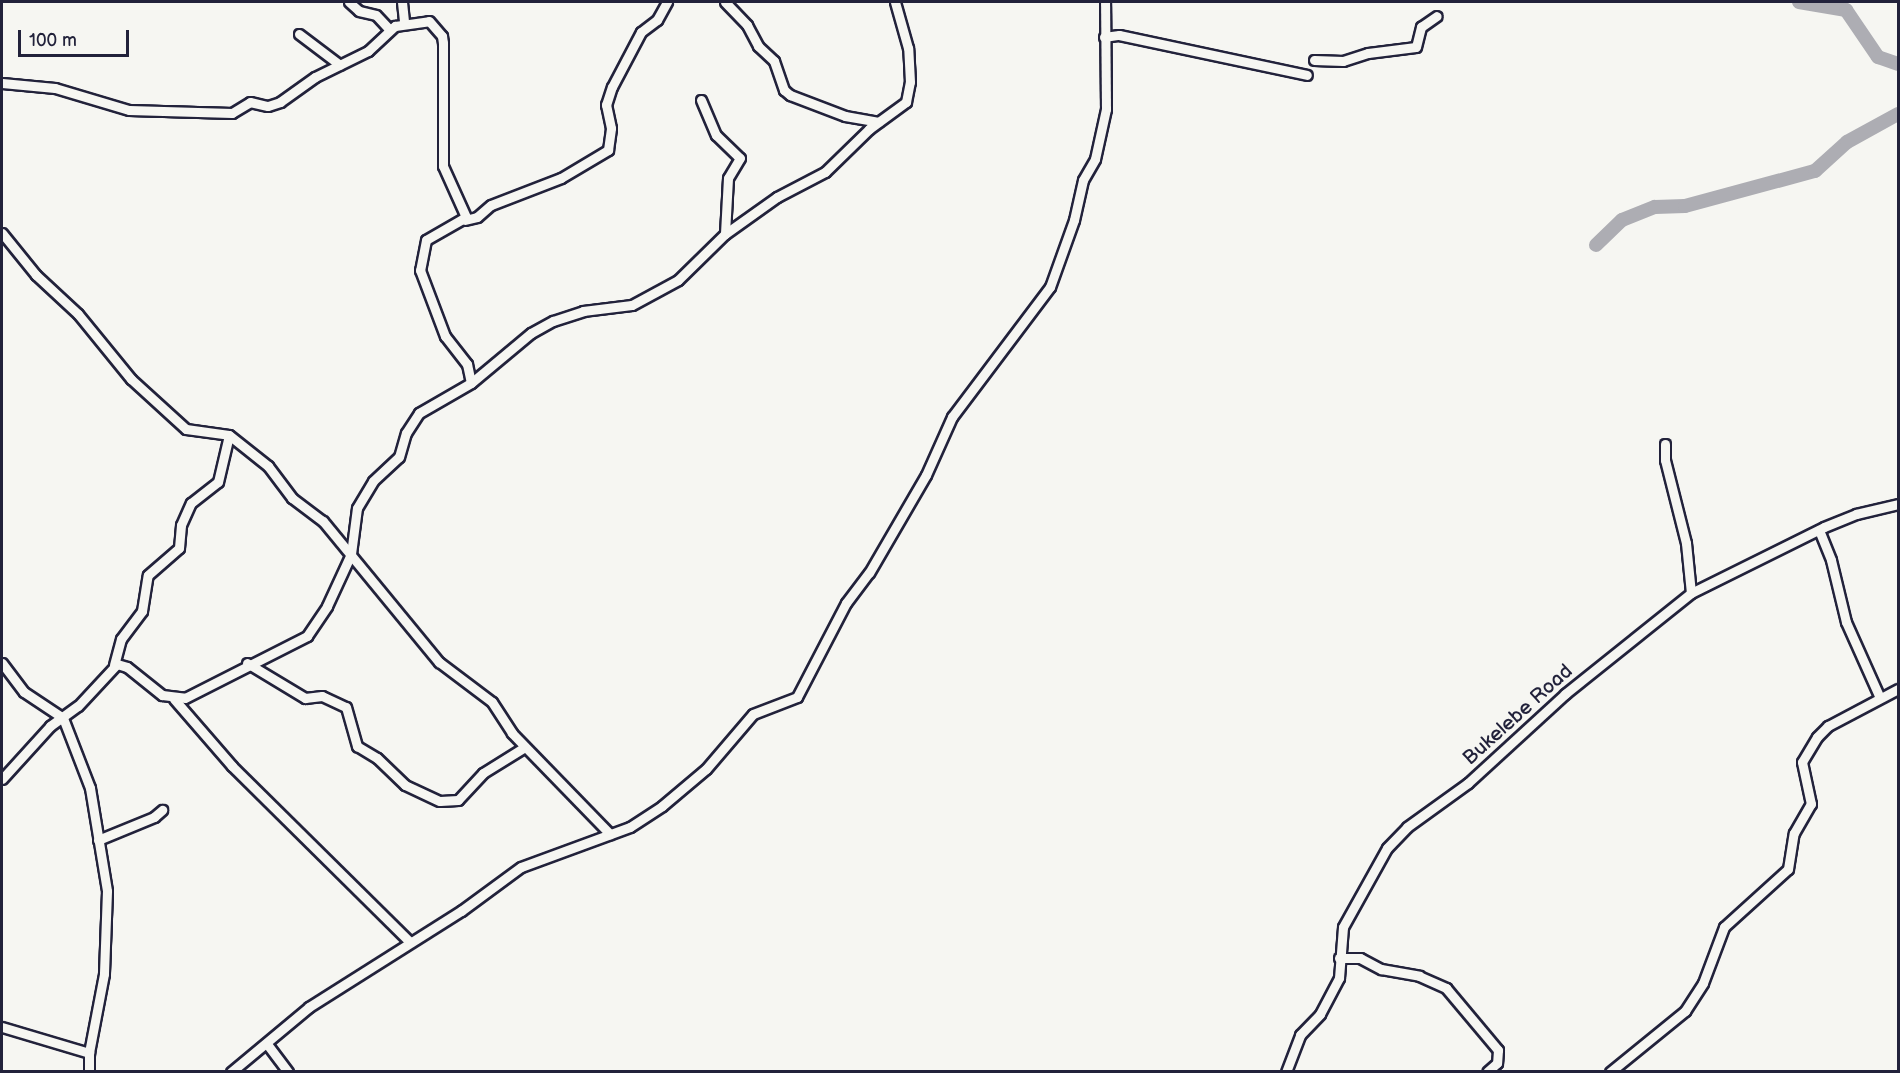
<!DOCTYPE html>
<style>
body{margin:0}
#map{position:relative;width:1900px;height:1073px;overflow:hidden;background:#f6f6f2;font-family:"Balsamiq Sans",sans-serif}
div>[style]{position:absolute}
.river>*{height:14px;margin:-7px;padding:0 7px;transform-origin:7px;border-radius:7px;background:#adadb3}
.roads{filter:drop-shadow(2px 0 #22223b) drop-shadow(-2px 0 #22223b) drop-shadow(0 2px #22223b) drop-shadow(0 -2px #22223b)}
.street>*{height:9px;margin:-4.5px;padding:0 4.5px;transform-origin:4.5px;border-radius:4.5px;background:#f6f6f2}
span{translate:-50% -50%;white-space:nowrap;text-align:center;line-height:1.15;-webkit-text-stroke:4.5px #f6f6f2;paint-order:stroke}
.street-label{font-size:20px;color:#22223b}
.frame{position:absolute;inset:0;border:3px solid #22223b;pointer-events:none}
.scale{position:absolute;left:18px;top:30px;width:111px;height:27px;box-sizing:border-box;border:3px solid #22223b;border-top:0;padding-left:8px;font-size:18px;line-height:21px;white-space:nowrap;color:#22223b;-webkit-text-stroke:4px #f6f6f2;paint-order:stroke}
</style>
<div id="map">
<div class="river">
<div style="left:1799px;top:2px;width:48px;rotate:9.7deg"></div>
<div style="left:1846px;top:10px;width:57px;rotate:55.8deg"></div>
<div style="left:1878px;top:57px;width:21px;rotate:19deg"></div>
<div style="left:1596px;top:245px;width:36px;rotate:-44deg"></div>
<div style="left:1622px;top:220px;width:35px;rotate:-22deg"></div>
<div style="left:1655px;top:207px;width:30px;rotate:-2deg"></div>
<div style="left:1685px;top:206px;width:135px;rotate:-15.1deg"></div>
<div style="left:1815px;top:171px;width:43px;rotate:-42.2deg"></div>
<div style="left:1847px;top:142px;width:58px;rotate:-28.8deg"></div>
</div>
<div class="roads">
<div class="street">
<div style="left:349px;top:2px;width:13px;rotate:42deg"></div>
<div style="left:359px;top:11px;width:17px;rotate:13deg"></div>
<div style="left:376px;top:15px;width:19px;rotate:47deg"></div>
<div style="left:402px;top:2px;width:20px;rotate:84deg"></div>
<div style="left:725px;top:2px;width:32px;rotate:46deg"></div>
<div style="left:747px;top:25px;width:24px;rotate:62deg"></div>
<div style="left:758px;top:46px;width:22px;rotate:43deg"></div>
<div style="left:774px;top:61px;width:31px;rotate:71deg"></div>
<div style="left:784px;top:90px;width:8px;rotate:40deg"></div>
<div style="left:790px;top:95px;width:59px;rotate:20.9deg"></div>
<div style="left:845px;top:116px;width:34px;rotate:10deg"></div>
<div style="left:299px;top:34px;width:51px;rotate:37.1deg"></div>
<div style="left:1104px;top:37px;width:15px;rotate:-8deg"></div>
<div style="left:1119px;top:35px;width:192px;rotate:12deg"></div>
<div style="left:1314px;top:60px;width:29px;rotate:2deg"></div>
<div style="left:1343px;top:61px;width:26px;rotate:-18deg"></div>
<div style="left:1368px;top:53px;width:48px;rotate:-7.1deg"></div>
<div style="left:1416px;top:47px;width:21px;rotate:-76deg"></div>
<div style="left:1421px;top:27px;width:19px;rotate:-35deg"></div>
<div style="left:2px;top:83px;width:53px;rotate:5.4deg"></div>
<div style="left:55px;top:88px;width:77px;rotate:16.6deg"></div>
<div style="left:129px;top:110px;width:103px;rotate:1.7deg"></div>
<div style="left:232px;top:113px;width:21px;rotate:-31deg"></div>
<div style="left:250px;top:102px;width:18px;rotate:13deg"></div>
<div style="left:268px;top:106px;width:13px;rotate:-18deg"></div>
<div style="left:280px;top:102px;width:43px;rotate:-35.5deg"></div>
<div style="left:315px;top:77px;width:59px;rotate:-26.1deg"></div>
<div style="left:368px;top:51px;width:37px;rotate:-43deg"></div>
<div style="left:395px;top:26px;width:34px;rotate:-8deg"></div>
<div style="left:429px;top:21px;width:20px;rotate:49deg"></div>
<div style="left:442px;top:36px;width:7px;rotate:82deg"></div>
<div style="left:443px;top:43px;width:123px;rotate:90deg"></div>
<div style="left:443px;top:166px;width:56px;rotate:65.7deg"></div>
<div style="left:466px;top:217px;width:46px;rotate:150.1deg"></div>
<div style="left:426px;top:240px;width:31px;rotate:101deg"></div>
<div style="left:420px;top:270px;width:71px;rotate:69.3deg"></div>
<div style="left:445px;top:336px;width:36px;rotate:52deg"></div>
<div style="left:467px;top:364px;width:19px;rotate:78deg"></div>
<div style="left:701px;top:100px;width:38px;rotate:67deg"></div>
<div style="left:716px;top:135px;width:33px;rotate:44deg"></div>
<div style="left:740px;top:158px;width:23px;rotate:121deg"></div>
<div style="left:728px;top:178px;width:56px;rotate:93.1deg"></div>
<div style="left:465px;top:220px;width:12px;rotate:-14deg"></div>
<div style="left:477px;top:217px;width:18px;rotate:-41deg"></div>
<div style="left:491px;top:205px;width:75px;rotate:-21.1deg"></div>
<div style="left:561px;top:178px;width:55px;rotate:-30.8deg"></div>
<div style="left:608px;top:150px;width:22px;rotate:-82deg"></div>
<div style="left:611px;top:128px;width:24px;rotate:-102deg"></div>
<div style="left:606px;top:105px;width:19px;rotate:-72deg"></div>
<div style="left:612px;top:87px;width:62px;rotate:-62.2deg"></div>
<div style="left:641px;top:32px;width:20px;rotate:-37deg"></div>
<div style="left:657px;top:20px;width:21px;rotate:-61deg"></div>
<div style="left:2px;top:233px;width:54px;rotate:51deg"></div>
<div style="left:36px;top:275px;width:57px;rotate:42.9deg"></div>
<div style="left:78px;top:314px;width:84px;rotate:50.8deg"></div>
<div style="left:131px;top:379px;width:74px;rotate:42.3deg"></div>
<div style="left:186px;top:429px;width:43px;rotate:7.9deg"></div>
<div style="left:229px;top:435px;width:50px;rotate:38.5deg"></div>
<div style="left:268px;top:466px;width:40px;rotate:53deg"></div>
<div style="left:292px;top:498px;width:39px;rotate:37deg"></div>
<div style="left:323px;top:521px;width:183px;rotate:50.6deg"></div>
<div style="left:439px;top:662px;width:66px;rotate:37deg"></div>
<div style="left:492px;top:702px;width:37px;rotate:57deg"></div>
<div style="left:512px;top:733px;width:141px;rotate:45.9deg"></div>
<div style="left:1665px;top:444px;width:16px;rotate:90deg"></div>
<div style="left:1665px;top:460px;width:86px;rotate:75.8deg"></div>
<div style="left:1686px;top:543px;width:50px;rotate:84.3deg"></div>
<div style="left:1819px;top:530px;width:32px;rotate:68deg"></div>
<div style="left:1831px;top:560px;width:64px;rotate:76.4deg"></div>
<div style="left:1846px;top:622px;width:83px;rotate:65.9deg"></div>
<div style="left:2px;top:663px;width:36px;rotate:53deg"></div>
<div style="left:24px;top:692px;width:47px;rotate:33.7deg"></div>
<div style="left:63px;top:718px;width:75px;rotate:68.9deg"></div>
<div style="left:90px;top:788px;width:104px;rotate:80.6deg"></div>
<div style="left:107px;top:891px;width:83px;rotate:92.1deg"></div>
<div style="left:104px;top:974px;width:80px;rotate:100.8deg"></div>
<div style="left:89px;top:1053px;width:19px;rotate:90deg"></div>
<div style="left:247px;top:663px;width:68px;rotate:31.1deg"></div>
<div style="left:305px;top:698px;width:17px;rotate:-7deg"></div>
<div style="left:322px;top:696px;width:26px;rotate:25deg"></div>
<div style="left:346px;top:707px;width:41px;rotate:74.2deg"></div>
<div style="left:357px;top:746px;width:23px;rotate:31deg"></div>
<div style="left:377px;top:758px;width:39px;rotate:44deg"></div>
<div style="left:405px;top:785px;width:38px;rotate:25deg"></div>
<div style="left:440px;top:801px;width:18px;rotate:-3deg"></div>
<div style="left:458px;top:800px;width:37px;rotate:-47deg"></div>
<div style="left:483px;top:773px;width:49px;rotate:-31.8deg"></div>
<div style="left:114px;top:665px;width:27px;rotate:-75deg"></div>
<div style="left:121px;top:639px;width:35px;rotate:-53deg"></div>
<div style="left:142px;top:611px;width:36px;rotate:-81deg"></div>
<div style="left:148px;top:575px;width:41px;rotate:-41.1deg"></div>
<div style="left:179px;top:548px;width:23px;rotate:-85deg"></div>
<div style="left:181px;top:525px;width:24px;rotate:-66deg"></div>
<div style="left:191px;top:503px;width:34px;rotate:-38deg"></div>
<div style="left:218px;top:482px;width:48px;rotate:-76.8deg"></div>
<div style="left:174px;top:699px;width:89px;rotate:49.1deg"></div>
<div style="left:232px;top:766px;width:249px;rotate:44.7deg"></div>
<div style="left:2px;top:779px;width:72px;rotate:-47.8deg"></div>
<div style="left:50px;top:726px;width:34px;rotate:-36deg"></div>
<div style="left:78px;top:706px;width:57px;rotate:-47.1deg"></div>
<div style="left:117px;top:664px;width:10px;rotate:17deg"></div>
<div style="left:127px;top:667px;width:45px;rotate:38.7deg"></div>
<div style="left:162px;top:695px;width:23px;rotate:7deg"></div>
<div style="left:185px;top:698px;width:137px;rotate:-26.9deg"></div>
<div style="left:307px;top:636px;width:36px;rotate:-56deg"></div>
<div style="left:327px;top:606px;width:57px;rotate:-65.2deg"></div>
<div style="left:351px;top:554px;width:46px;rotate:-82.6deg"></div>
<div style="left:357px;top:508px;width:31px;rotate:-59deg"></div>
<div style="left:373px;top:481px;width:35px;rotate:-43deg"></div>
<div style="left:399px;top:457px;width:25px;rotate:-74deg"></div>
<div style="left:406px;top:433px;width:24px;rotate:-57deg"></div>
<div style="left:419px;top:413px;width:60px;rotate:-30deg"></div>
<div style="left:471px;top:383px;width:78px;rotate:-39.8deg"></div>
<div style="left:531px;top:333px;width:25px;rotate:-29deg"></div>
<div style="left:553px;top:321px;width:32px;rotate:-18deg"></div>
<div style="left:583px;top:311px;width:49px;rotate:-7deg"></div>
<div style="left:632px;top:305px;width:52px;rotate:-28.5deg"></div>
<div style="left:678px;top:280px;width:66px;rotate:-44.4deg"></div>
<div style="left:725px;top:234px;width:64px;rotate:-35.4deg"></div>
<div style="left:777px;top:197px;width:54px;rotate:-27.5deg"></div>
<div style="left:825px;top:172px;width:62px;rotate:-44.3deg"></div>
<div style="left:869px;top:129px;width:46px;rotate:-36.1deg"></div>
<div style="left:906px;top:102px;width:20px;rotate:-79deg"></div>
<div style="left:910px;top:82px;width:34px;rotate:-93deg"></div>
<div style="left:908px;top:48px;width:48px;rotate:-105.8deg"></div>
<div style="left:98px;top:840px;width:61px;rotate:-22.3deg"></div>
<div style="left:154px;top:817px;width:11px;rotate:-41deg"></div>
<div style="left:1339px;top:958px;width:21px"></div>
<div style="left:1360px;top:958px;width:24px;rotate:28deg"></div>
<div style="left:1381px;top:969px;width:39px;rotate:10deg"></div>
<div style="left:1419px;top:976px;width:30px;rotate:24deg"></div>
<div style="left:1446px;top:988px;width:81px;rotate:50deg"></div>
<div style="left:1498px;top:1050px;width:13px;rotate:94deg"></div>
<div style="left:1497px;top:1063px;width:13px;rotate:138deg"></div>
<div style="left:2px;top:1027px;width:91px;rotate:16.6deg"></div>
<div style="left:267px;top:1044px;width:35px;rotate:53deg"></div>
<div style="left:231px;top:1072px;width:102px;rotate:-39.8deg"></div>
<div style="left:309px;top:1007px;width:180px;rotate:-32.3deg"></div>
<div style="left:461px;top:911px;width:74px;rotate:-36.3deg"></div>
<div style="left:521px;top:867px;width:116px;rotate:-20.2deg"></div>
<div style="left:630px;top:827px;width:38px;rotate:-33deg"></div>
<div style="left:662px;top:806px;width:57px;rotate:-40.1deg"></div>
<div style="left:706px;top:769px;width:72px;rotate:-49.5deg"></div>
<div style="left:753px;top:714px;width:47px;rotate:-21.1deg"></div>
<div style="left:797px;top:697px;width:106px;rotate:-62.5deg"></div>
<div style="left:846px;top:603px;width:38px;rotate:-53deg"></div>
<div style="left:869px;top:573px;width:113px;rotate:-59.8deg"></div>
<div style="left:926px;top:475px;width:64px;rotate:-65.9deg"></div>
<div style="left:952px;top:417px;width:163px;rotate:-53deg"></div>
<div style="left:1050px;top:287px;width:71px;rotate:-70.3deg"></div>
<div style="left:1074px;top:220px;width:41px;rotate:-77.3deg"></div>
<div style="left:1083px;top:180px;width:24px;rotate:-60deg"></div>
<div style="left:1095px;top:159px;width:51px;rotate:-77.6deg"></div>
<div style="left:1106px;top:109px;width:107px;rotate:-90.5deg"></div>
<div style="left:1286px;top:1072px;width:40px;rotate:-69deg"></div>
<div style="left:1300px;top:1035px;width:29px;rotate:-46deg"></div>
<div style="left:1320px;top:1014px;width:41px;rotate:-62.2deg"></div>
<div style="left:1339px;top:978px;width:51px;rotate:-85.5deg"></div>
<div style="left:1343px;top:927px;width:90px;rotate:-60.9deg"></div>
<div style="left:1387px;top:848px;width:29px;rotate:-46deg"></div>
<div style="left:1407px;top:827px;width:75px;rotate:-35.8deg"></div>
<div style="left:1468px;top:783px;width:132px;rotate:-42.5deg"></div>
<div style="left:1565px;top:694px;width:161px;rotate:-38.7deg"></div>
<div style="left:1691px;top:593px;width:148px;rotate:-26.4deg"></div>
<div style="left:1824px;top:527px;width:35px;rotate:-22deg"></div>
<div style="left:1856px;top:514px;width:43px;rotate:-13.4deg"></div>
<div style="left:1610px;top:1072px;width:97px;rotate:-39.1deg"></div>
<div style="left:1685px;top:1011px;width:33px;rotate:-57deg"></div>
<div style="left:1703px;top:983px;width:60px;rotate:-69.4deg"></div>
<div style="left:1724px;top:927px;width:86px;rotate:-42.2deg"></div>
<div style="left:1788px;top:869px;width:36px;rotate:-81deg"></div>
<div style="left:1794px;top:833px;width:34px;rotate:-60deg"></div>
<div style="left:1811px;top:804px;width:43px;rotate:-102.1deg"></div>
<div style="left:1802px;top:762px;width:29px;rotate:-59deg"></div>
<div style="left:1817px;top:737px;width:16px;rotate:-45deg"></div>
<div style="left:1828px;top:726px;width:79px;rotate:-27.9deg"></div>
</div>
</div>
<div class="street-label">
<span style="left:1518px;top:715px;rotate:-42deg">Bukelebe Road</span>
</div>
<div class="frame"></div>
<div class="scale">100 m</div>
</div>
